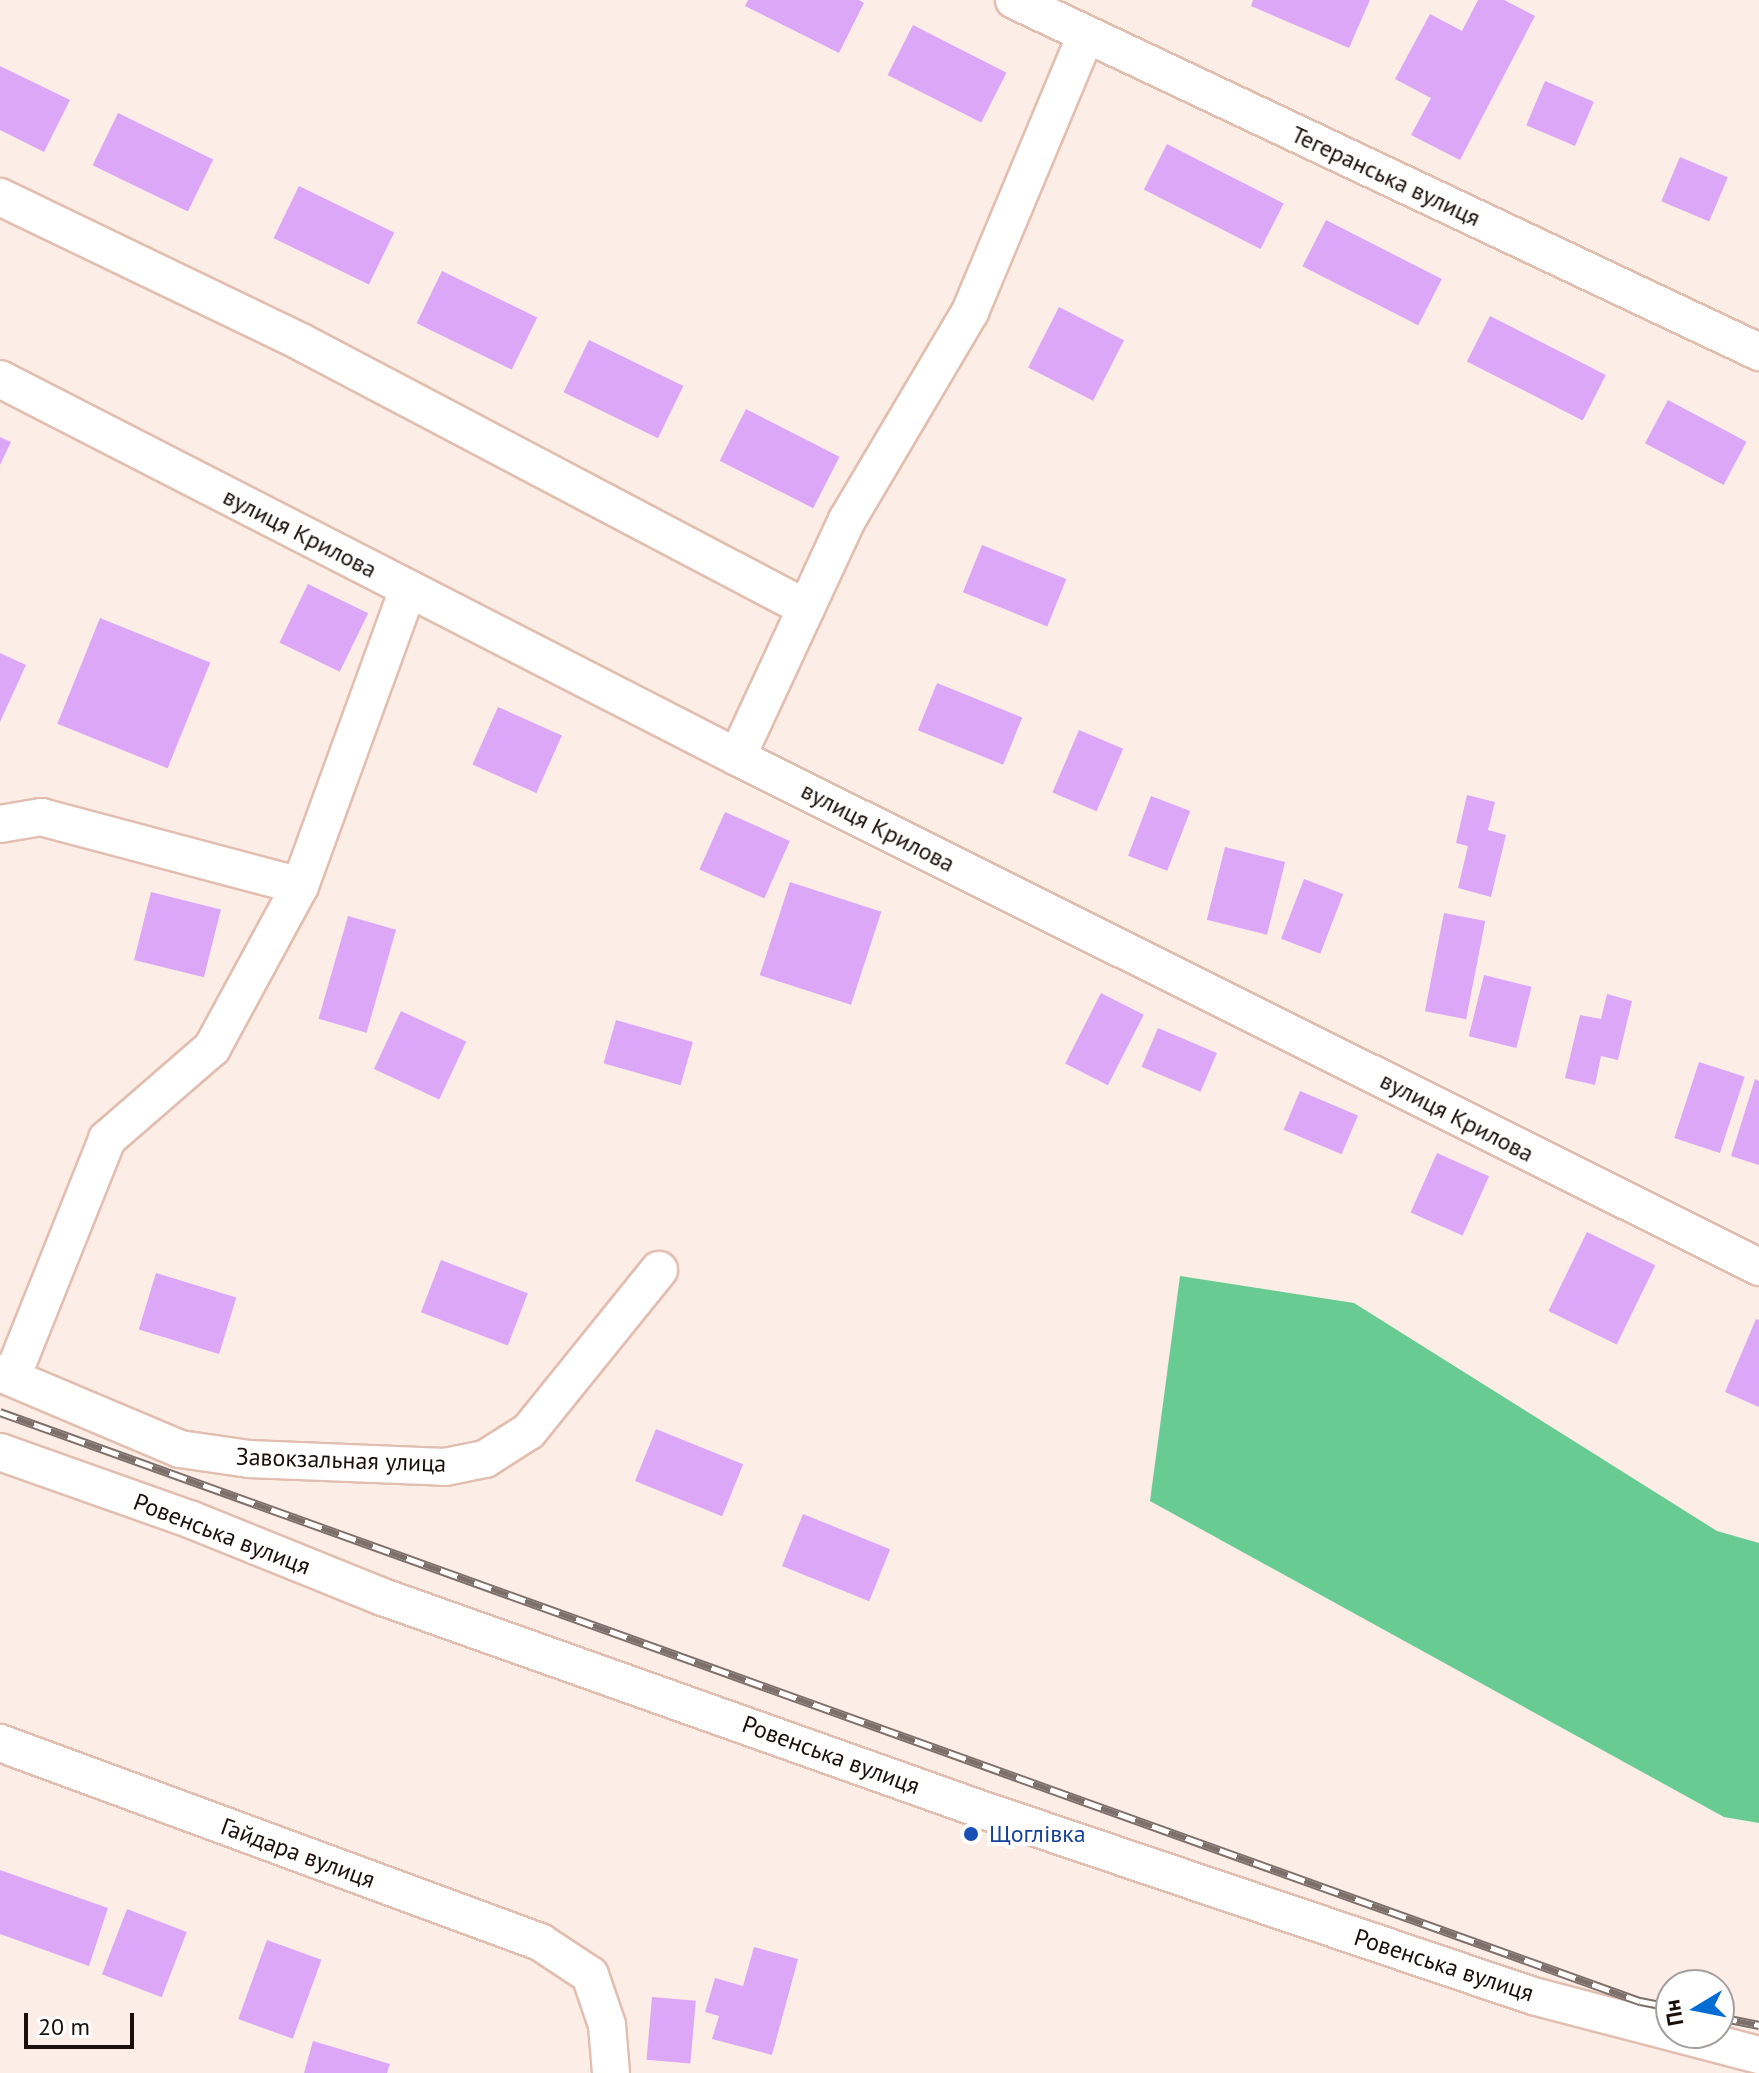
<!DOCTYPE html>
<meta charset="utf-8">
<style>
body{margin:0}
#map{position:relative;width:1759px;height:2073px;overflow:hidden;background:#fcede7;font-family:"PT Sans",sans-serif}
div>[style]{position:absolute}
.forest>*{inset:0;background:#67cb92}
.building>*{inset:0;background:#dda7f8;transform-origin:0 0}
.roads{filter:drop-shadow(2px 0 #e2beb0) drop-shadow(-2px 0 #e2beb0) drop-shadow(0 2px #e2beb0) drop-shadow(0 -2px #e2beb0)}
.minor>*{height:36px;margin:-18px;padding:0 18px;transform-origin:18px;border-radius:18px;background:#fff}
.rail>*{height:9px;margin-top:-4.5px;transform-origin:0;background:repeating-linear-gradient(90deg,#fff 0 18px,#7d706b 0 36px);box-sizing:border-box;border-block:2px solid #7d706b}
.dots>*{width:22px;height:22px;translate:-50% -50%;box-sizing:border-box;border:4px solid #fff;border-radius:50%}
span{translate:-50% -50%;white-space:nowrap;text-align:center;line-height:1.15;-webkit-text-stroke:8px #fff;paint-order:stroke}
.street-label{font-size:24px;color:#1b0f0b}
.transit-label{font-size:24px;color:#164399}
.left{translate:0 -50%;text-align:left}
.north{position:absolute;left:1655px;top:1969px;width:80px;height:80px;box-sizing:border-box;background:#fff;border:2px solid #a49f9d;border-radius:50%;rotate:260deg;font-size:22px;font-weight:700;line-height:32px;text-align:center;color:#1b0f0b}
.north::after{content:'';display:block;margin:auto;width:28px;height:36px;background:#006dd4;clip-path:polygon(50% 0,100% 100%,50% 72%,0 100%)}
.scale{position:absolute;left:24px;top:2013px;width:110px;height:36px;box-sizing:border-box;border:4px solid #1b0f0b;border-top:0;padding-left:10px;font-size:24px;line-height:28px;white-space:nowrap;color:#1b0f0b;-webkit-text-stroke:6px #fff;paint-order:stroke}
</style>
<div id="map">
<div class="forest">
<div style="clip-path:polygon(1180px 1276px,1354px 1303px,1717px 1531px,1759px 1543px,1759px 1823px,1724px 1817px,1150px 1501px)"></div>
</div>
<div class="building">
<div style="clip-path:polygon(748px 0,859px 0,864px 3px,839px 53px,745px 6px)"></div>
<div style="clip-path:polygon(1253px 0,1370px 0,1349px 48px,1251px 6px)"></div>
<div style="clip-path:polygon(1478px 0,1504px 0,1535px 16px,1460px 160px,1411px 135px,1431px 98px,1395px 79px,1430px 14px,1462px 31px)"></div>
<div style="left:913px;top:25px;width:105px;height:56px;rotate:27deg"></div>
<div style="clip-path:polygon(0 66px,70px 100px,44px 152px,0 130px)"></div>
<div style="left:1545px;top:81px;width:53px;height:48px;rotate:23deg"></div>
<div style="left:118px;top:113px;width:106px;height:58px;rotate:26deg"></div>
<div style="left:1167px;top:144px;width:131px;height:51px;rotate:27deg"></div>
<div style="left:1680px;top:157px;width:52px;height:48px;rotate:23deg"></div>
<div style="left:299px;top:186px;width:106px;height:58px;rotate:26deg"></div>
<div style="left:1326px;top:220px;width:130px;height:52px;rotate:27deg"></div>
<div style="left:442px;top:271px;width:106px;height:58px;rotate:26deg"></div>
<div style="left:1059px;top:307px;width:73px;height:68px;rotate:27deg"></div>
<div style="left:1490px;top:316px;width:130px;height:51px;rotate:27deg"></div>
<div style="left:589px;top:340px;width:105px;height:58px;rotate:26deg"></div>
<div style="left:1668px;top:400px;width:89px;height:49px;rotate:28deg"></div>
<div style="left:746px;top:409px;width:105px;height:58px;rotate:27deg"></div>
<div style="clip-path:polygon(0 437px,11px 442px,0 465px)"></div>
<div style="left:982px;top:545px;width:91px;height:51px;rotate:22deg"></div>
<div style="left:308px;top:584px;width:67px;height:65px;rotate:26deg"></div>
<div style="left:100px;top:618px;width:119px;height:114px;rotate:22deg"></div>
<div style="clip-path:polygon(0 653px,26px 665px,0 722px)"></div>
<div style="left:937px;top:683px;width:92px;height:51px;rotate:22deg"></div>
<div style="left:498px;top:707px;width:70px;height:63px;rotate:24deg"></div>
<div style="left:1079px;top:730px;width:48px;height:68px;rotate:23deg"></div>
<div style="clip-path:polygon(1467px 795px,1495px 802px,1488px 830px,1506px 835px,1491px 897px,1458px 888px,1468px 846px,1456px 843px)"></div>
<div style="left:1151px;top:796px;width:42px;height:64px;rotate:21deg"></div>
<div style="left:725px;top:812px;width:71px;height:63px;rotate:24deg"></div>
<div style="left:1225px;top:847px;width:62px;height:75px;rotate:14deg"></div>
<div style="left:1304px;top:879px;width:42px;height:64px;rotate:21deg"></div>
<div style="left:790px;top:882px;width:96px;height:98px;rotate:18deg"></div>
<div style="left:151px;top:892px;width:72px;height:70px;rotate:14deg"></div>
<div style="left:1444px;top:913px;width:42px;height:100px;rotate:11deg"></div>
<div style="left:348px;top:916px;width:50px;height:107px;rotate:16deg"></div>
<div style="left:1484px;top:975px;width:49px;height:63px;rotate:14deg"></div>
<div style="left:1101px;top:993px;width:48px;height:79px;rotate:27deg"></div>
<div style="clip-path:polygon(1607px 994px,1632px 1001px,1618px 1060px,1601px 1056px,1595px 1085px,1565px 1078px,1580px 1015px,1601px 1019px)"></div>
<div style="left:401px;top:1011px;width:72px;height:64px;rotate:25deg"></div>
<div style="left:616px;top:1020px;width:80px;height:45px;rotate:16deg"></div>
<div style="left:1158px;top:1028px;width:64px;height:42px;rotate:23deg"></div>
<div style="left:1699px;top:1062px;width:48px;height:80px;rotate:18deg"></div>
<div style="clip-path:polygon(1755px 1079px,1759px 1081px,1759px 1165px,1731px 1156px)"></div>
<div style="left:1300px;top:1091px;width:63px;height:42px;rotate:23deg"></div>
<div style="left:1437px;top:1153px;width:57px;height:65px;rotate:24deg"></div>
<div style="left:1587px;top:1232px;width:76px;height:88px;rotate:26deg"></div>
<div style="left:441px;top:1260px;width:93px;height:56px;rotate:21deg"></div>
<div style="left:156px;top:1273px;width:84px;height:59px;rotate:17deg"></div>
<div style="clip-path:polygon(1756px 1319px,1759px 1320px,1759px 1407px,1725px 1392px)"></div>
<div style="left:656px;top:1429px;width:94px;height:56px;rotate:22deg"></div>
<div style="left:803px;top:1514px;width:94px;height:56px;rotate:22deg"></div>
<div style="clip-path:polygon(0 1870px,108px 1908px,89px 1966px,0 1934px)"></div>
<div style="left:127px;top:1909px;width:64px;height:70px;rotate:21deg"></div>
<div style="left:267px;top:1940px;width:58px;height:84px;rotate:20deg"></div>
<div style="clip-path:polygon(754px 1947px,798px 1959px,772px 2055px,712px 2039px,719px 2016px,705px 2012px,715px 1978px,743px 1986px)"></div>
<div style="left:652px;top:1997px;width:44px;height:63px;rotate:5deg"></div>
<div style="clip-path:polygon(313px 2041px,390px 2064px,387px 2073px,304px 2073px)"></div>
</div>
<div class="roads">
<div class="minor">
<div style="left:1014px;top:0;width:824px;rotate:25.29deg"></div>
<div style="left:0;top:197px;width:334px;rotate:25.7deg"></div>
<div style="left:301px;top:342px;width:571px;rotate:27.78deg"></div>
<div style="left:0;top:379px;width:828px;rotate:27.15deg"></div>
<div style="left:737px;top:757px;width:1142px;rotate:26.52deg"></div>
<div style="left:737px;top:757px;width:261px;rotate:-65.1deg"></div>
<div style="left:847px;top:520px;width:242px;rotate:-59.4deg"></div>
<div style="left:970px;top:312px;width:300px;rotate:-67.3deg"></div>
<div style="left:0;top:824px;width:42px;rotate:-9.7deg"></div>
<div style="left:41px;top:817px;width:268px;rotate:14.9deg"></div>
<div style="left:0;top:1373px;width:195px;rotate:22.9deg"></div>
<div style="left:180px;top:1449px;width:70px;rotate:8.2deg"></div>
<div style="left:249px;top:1459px;width:196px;rotate:2.3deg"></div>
<div style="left:445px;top:1467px;width:41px;rotate:-11.3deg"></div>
<div style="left:485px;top:1459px;width:52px;rotate:-32.5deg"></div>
<div style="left:529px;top:1431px;width:207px;rotate:-51.1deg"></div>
<div style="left:12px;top:1377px;width:256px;rotate:-68.2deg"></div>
<div style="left:107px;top:1139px;width:139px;rotate:-40.9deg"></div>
<div style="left:212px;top:1048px;width:184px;rotate:-61.5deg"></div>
<div style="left:300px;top:886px;width:316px;rotate:-70deg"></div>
<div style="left:0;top:1452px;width:204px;rotate:19.5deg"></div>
<div style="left:192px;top:1520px;width:203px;rotate:22deg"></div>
<div style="left:380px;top:1596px;width:634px;rotate:19.55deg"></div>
<div style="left:977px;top:1808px;width:587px;rotate:18.68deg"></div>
<div style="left:1533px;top:1996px;width:143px;rotate:14.6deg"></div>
<div style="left:0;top:1743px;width:576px;rotate:20.23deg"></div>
<div style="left:540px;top:1942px;width:60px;rotate:33.4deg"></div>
<div style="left:590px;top:1975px;width:53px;rotate:71.2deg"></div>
<div style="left:607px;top:2025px;width:48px;rotate:85.2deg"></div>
<div style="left:1675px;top:2033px;width:87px;rotate:14.7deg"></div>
</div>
</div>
<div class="rail">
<div style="left:0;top:1412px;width:1743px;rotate:19.76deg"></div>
<div style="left:1640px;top:2001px;width:32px;rotate:11deg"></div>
<div style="left:1719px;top:2017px;width:41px;rotate:11.3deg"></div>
</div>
<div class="dots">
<div style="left:971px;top:1834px;background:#1a4fb4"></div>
</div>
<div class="street-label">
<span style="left:1386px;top:176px;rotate:25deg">Тегеранська вулиця</span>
<span style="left:300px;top:533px;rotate:27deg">вулиця Крилова</span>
<span style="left:878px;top:827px;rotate:27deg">вулиця Крилова</span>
<span style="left:1457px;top:1117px;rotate:27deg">вулиця Крилова</span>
<span style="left:341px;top:1460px;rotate:2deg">Завокзальная улица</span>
<span style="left:222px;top:1534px;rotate:21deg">Ровенська вулиця</span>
<span style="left:831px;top:1755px;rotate:20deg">Ровенська вулиця</span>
<span style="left:298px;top:1853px;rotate:20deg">Гайдара вулиця</span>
<span style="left:1444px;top:1965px;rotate:18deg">Ровенська вулиця</span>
</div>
<div class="transit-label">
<span class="left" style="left:989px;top:1834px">Щоглівка</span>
</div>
<div class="north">Пн</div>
<div class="scale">20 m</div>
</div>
